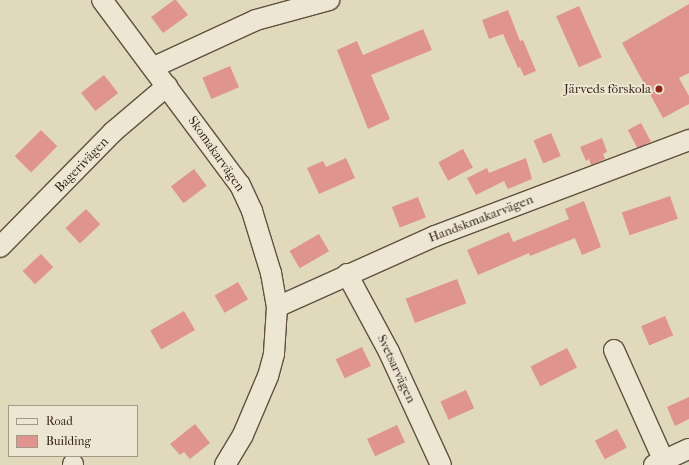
<!DOCTYPE html>
<meta charset="utf-8">
<style>
body{margin:0}
#map{position:relative;width:689px;height:465px;overflow:hidden;background:#e1d9bb;font-family:"IM FELL French Canon",serif}
div>[style]{position:absolute}
.building>*{inset:0;background:#df948d;transform-origin:0 0}
.roads{filter:drop-shadow(1px 0 #625041) drop-shadow(-1px 0 #625041) drop-shadow(0 1px #625041) drop-shadow(0 -1px #625041)}
.minor>*{height:20px;margin:-10px;padding:0 10px;transform-origin:10px;border-radius:10px;background:#ece6d3}
.dots>*{width:11px;height:11px;translate:-50% -50%;box-sizing:border-box;border:2px solid #ece6d3;border-radius:50%}
span{translate:-50% -50%;white-space:nowrap;text-align:center;line-height:1.15;-webkit-text-stroke:4px #ece6d3;paint-order:stroke}
.poi-label{font-size:13px;color:#372318}
.right{translate:-100% -50%;text-align:right}
.street-label{font-size:13px;color:#372318}
.legend{position:absolute;left:8px;top:405px;width:130px;height:52px;box-sizing:border-box;background:#ece6d3;border:1px solid #a49888;margin:0;padding:5px 7px;list-style:none;font-size:12px;color:#372318}
.legend li{display:flex;align-items:center;gap:8px;height:20px}
.legend b{width:20px;border:1px solid #a49888}
</style>
<div id="map">
<div class="building">
<div style="clip-path:polygon(174px 0,176px 0,188px 15px,163px 33px,151px 17px)"></div>
<div style="clip-path:polygon(689px 4px,689px 73px,679px 78px,689px 96px,689px 104px,663px 118px,622px 43px)"></div>
<div style="left:579px;top:6px;width:56px;height:25px;rotate:66deg"></div>
<div style="clip-path:polygon(508px 10px,520px 41px,523px 40px,536px 71px,524px 76px,520px 67px,518px 68px,503px 34px,489px 39px,482px 20px)"></div>
<div style="clip-path:polygon(423px 29px,432px 50px,371px 75px,390px 119px,368px 129px,337px 50px,357px 41px,363px 55px)"></div>
<div style="left:230px;top:66px;width:23px;height:30px;rotate:67deg"></div>
<div style="left:104px;top:75px;width:23px;height:29px;rotate:52deg"></div>
<div style="left:641px;top:123px;width:21px;height:15px;rotate:62deg"></div>
<div style="left:41px;top:130px;width:23px;height:37px;rotate:45deg"></div>
<div style="left:551px;top:133px;width:25px;height:19px;rotate:67deg"></div>
<div style="clip-path:polygon(602px 138px,607px 152px,603px 154px,605px 159px,591px 165px,589px 159px,586px 161px,580px 147px)"></div>
<div style="left:463px;top:149px;width:21px;height:28px;rotate:62deg"></div>
<div style="clip-path:polygon(346px 158px,355px 178px,319px 194px,307px 168px,323px 161px,326px 167px)"></div>
<div style="clip-path:polygon(526px 158px,532px 179px,508px 189px,504px 181px,476px 195px,467px 178px,487px 168px,489px 173px)"></div>
<div style="left:194px;top:169px;width:21px;height:29px;rotate:53deg"></div>
<div style="left:670px;top:196px;width:24px;height:51px;rotate:71deg"></div>
<div style="left:418px;top:197px;width:22px;height:28px;rotate:69deg"></div>
<div style="clip-path:polygon(584px 201px,601px 247px,582px 255px,575px 238px,530px 256px,529px 253px,478px 275px,467px 250px,509px 232px,513px 242px,569px 219px,565px 209px)"></div>
<div style="left:86px;top:209px;width:21px;height:28px;rotate:47deg"></div>
<div style="left:319px;top:234px;width:20px;height:34px;rotate:60deg"></div>
<div style="left:41px;top:254px;width:18px;height:25px;rotate:47deg"></div>
<div style="left:457px;top:279px;width:26px;height:55px;rotate:69deg"></div>
<div style="left:238px;top:282px;width:20px;height:27px;rotate:60deg"></div>
<div style="left:184px;top:311px;width:22px;height:39px;rotate:60deg"></div>
<div style="left:665px;top:316px;width:21px;height:26px;rotate:67deg"></div>
<div style="left:362px;top:347px;width:21px;height:29px;rotate:65deg"></div>
<div style="left:567px;top:348px;width:22px;height:41px;rotate:63deg"></div>
<div style="left:466px;top:390px;width:20px;height:28px;rotate:66deg"></div>
<div style="clip-path:polygon(689px 397px,689px 419px,675px 426px,667px 407px)"></div>
<div style="clip-path:polygon(195px 424px,210px 443px,190px 459px,184px 452px,180px 455px,170px 444px)"></div>
<div style="left:397px;top:425px;width:19px;height:33px;rotate:65deg"></div>
<div style="left:617px;top:429px;width:21px;height:25px;rotate:62deg"></div>
</div>
<div class="roads">
<div class="minor">
<div style="left:102px;top:0;width:231px;rotate:53.3deg"></div>
<div style="left:240px;top:185px;width:29px;rotate:65deg"></div>
<div style="left:252px;top:211px;width:65px;rotate:73deg"></div>
<div style="left:271px;top:273px;width:35px;rotate:80deg"></div>
<div style="left:277px;top:307px;width:47px;rotate:93.7deg"></div>
<div style="left:274px;top:354px;width:23px;rotate:105deg"></div>
<div style="left:268px;top:376px;width:64px;rotate:113deg"></div>
<div style="left:243px;top:435px;width:35px;rotate:121deg"></div>
<div style="left:154px;top:67px;width:112px;rotate:-24.7deg"></div>
<div style="left:256px;top:20px;width:76px;rotate:-15.3deg"></div>
<div style="left:0;top:247px;width:161px;rotate:-45.5deg"></div>
<div style="left:113px;top:132px;width:71px;rotate:-40.4deg"></div>
<div style="left:347px;top:274px;width:89px;rotate:61.7deg"></div>
<div style="left:389px;top:352px;width:124px;rotate:65.3deg"></div>
<div style="left:277px;top:307px;width:173px;rotate:-24.2deg"></div>
<div style="left:435px;top:236px;width:272px;rotate:-20.7deg"></div>
<div style="left:614px;top:350px;width:122px;rotate:65.8deg"></div>
<div style="left:73px;top:464px;width:1px;rotate:90deg"></div>
<div style="left:654px;top:465px;width:38px;rotate:-25deg"></div>
</div>
</div>
<div class="dots">
<div style="left:659px;top:89px;background:#8f2418"></div>
</div>
<div class="poi-label">
<span class="right" style="left:651px;top:89px">Järveds förskola</span>
</div>
<div class="street-label">
<span style="left:216px;top:154px;rotate:55deg">Skomakarvägen</span>
<span style="left:82px;top:165px;rotate:-46deg">Bagerivägen</span>
<span style="left:481px;top:219px;rotate:-21deg">Handskmakarvägen</span>
<span style="left:396px;top:369px;rotate:65deg">Svetsarvägen</span>
</div>
<ul class="legend">
<li><b style="height:5px;background:#ece6d3"></b>Road</li>
<li><b style="height:11px;background:#df948d"></b>Building</li>
</ul>
</div>
